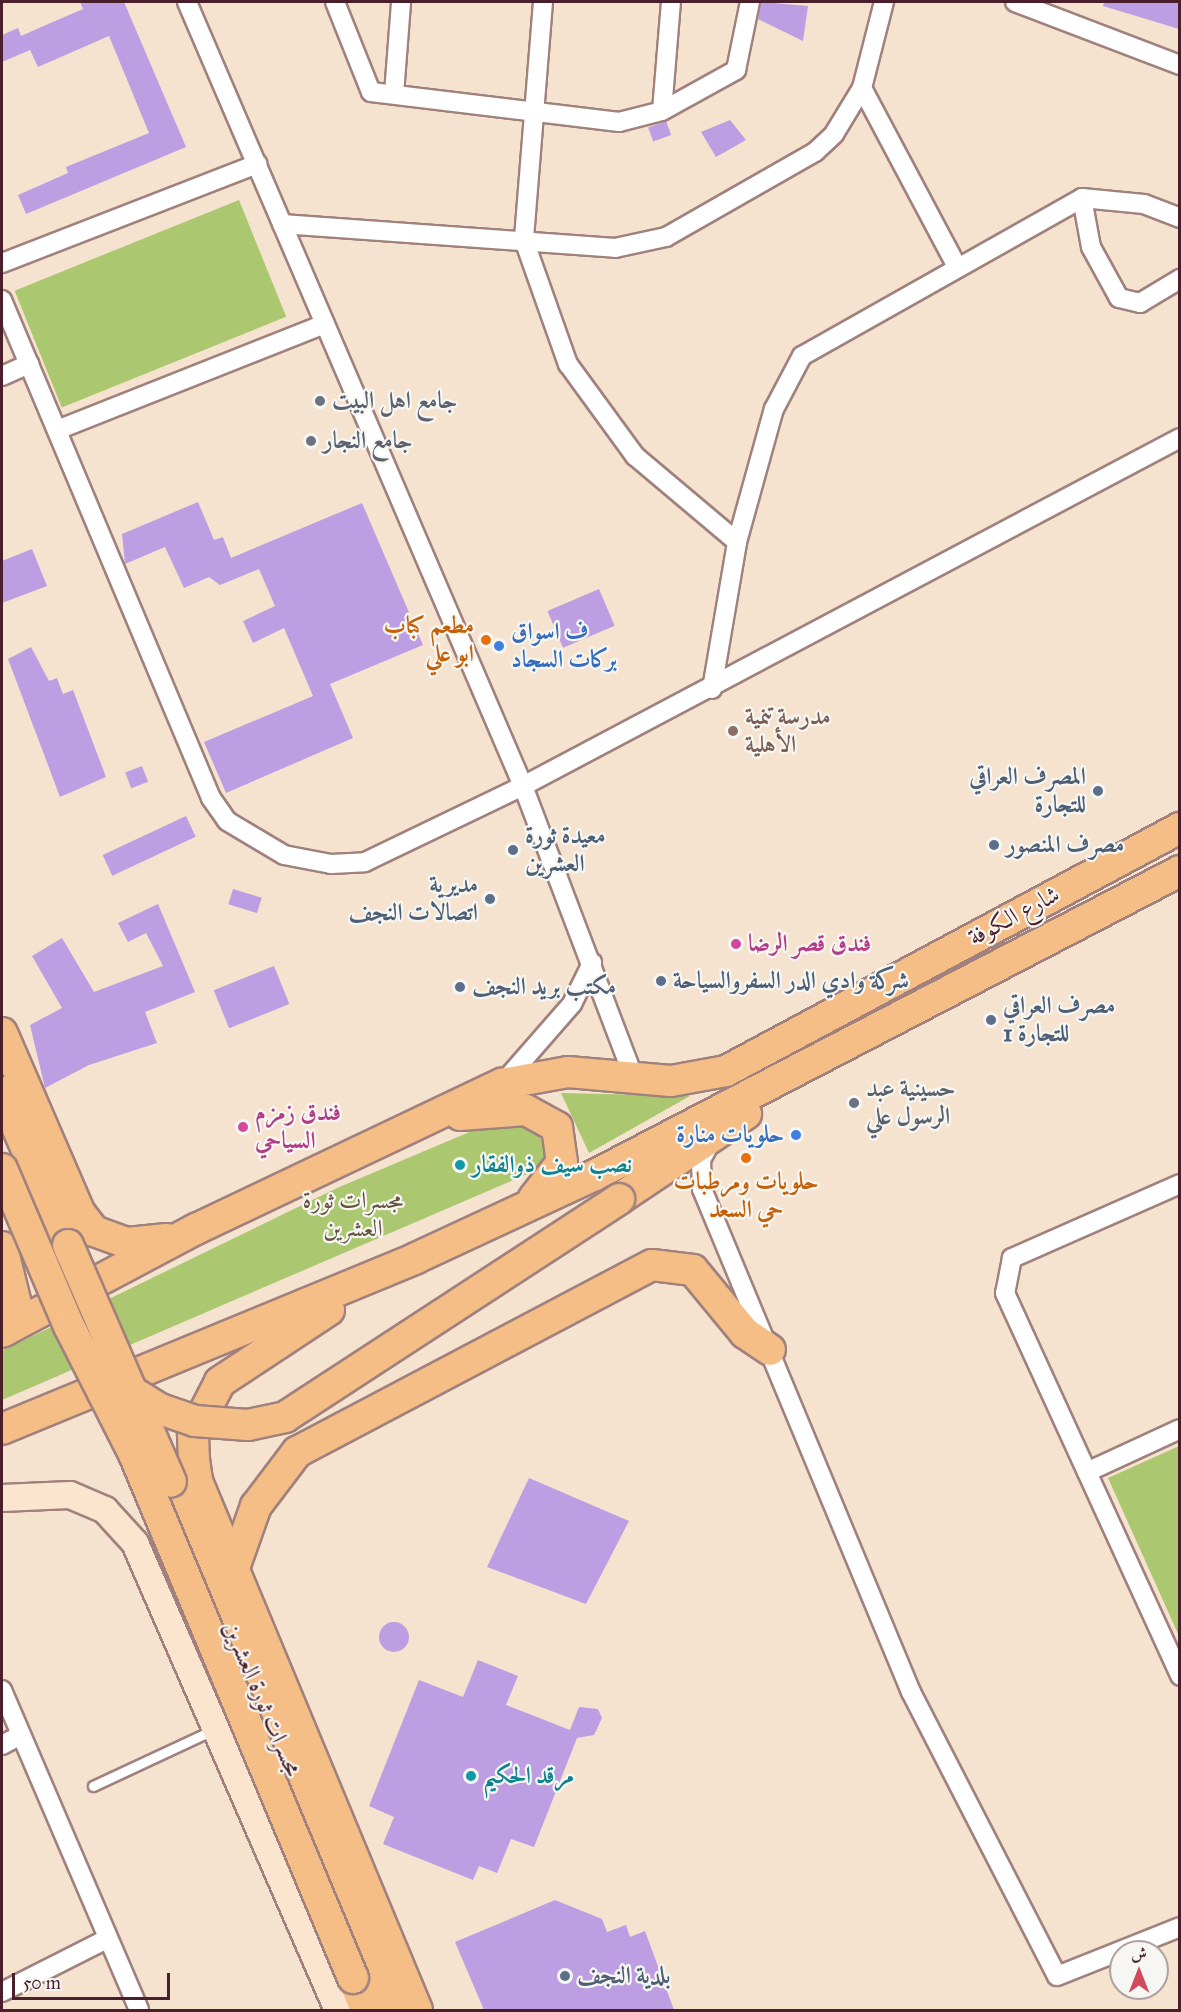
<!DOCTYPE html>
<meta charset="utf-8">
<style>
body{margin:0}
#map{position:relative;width:1181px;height:2012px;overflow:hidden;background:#f5e3cf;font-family:"IM FELL Great Primer",Amiri,serif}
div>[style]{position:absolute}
.green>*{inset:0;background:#abc870;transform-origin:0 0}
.building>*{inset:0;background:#be9ee2;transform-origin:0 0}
.round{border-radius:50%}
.roads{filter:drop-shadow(2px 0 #a0817d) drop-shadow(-2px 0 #a0817d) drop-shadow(0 2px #a0817d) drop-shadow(0 -2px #a0817d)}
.service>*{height:9px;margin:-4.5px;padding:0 4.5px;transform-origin:4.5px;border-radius:4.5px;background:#fff}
.minor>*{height:18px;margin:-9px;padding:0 9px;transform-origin:9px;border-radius:9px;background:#fff}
.secondary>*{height:26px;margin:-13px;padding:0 13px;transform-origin:13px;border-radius:13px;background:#fbe5cf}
.trunk>*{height:30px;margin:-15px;padding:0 15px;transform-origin:15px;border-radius:15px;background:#f6be87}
.bridges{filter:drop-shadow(2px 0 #a0817d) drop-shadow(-2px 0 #a0817d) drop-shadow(0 2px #a0817d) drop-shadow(0 -2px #a0817d)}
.trunk-bridge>*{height:30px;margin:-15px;padding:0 15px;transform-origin:15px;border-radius:15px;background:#f6be87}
.dots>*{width:16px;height:16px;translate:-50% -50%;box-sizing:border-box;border:3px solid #f6f6f2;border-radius:50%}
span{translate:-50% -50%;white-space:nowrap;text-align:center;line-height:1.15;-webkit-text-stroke:4.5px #f6f6f2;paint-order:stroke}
.worship-label{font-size:24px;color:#5b616d;font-weight:700}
.left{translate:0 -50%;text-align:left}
.food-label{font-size:24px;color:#c56008;font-weight:700}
.right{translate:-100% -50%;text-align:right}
.shop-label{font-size:24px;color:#366cbe;font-weight:700}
.education-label{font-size:24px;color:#785e54;font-weight:700}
.service-label{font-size:24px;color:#4e5e75;font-weight:700}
.street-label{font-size:24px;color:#4a1f2b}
.hotel-label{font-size:24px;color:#b23c85;font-weight:700}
.culture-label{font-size:24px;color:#0d838f;font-weight:700}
.park-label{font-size:24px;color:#675240}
.frame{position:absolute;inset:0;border:3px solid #4a1f2b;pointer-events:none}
.north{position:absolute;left:1109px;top:1940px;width:60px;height:60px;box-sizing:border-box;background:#f6f6f2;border:2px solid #b1a0a2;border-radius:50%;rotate:0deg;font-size:16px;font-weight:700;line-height:24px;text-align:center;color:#4a1f2b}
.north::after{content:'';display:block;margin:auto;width:21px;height:27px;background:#d1495b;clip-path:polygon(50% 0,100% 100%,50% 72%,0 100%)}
.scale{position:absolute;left:12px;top:1973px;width:158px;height:27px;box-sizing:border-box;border:3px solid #4a1f2b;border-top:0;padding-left:8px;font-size:18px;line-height:21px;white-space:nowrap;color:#4a1f2b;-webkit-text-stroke:4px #f6f6f2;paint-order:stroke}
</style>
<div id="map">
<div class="green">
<div style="left:239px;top:200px;width:126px;height:242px;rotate:68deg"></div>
<div style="clip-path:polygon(561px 1093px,690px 1096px,589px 1153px)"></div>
<div style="clip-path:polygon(520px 1125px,536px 1131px,546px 1148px,546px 1166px,2px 1400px,2px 1351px,337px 1188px,479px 1128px)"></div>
<div style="clip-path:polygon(1179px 1446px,1179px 1636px,1108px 1478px)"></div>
</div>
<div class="building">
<div style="clip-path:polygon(80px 2px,124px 2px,186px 147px,26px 214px,18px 195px,68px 173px,66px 167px,149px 133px,109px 36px,38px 67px,30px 50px,2px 62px,2px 35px,18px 28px,21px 36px,55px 21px,83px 9px)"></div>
<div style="clip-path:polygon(761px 2px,808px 6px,803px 41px,758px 19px)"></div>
<div style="clip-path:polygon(1104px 2px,1179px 2px,1179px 29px,1103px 6px)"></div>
<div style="clip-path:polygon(730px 120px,746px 140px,716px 157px,701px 132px)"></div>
<div style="left:666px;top:121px;width:15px;height:19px;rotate:70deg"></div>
<div style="clip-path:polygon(198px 502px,214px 540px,223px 537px,231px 558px,362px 503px,423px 645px,330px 684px,353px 738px,226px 793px,204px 742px,313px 696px,284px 628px,253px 643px,243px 621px,275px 606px,259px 569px,220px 585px,209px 577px,184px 588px,165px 547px,125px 564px,122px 534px)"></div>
<div style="clip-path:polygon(32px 549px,47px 586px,2px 603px,2px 561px)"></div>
<div style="left:599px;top:589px;width:40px;height:56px;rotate:67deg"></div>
<div style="clip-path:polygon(31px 647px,49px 681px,57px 678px,63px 694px,73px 690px,106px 777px,60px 797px,8px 659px)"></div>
<div style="left:142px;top:766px;width:17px;height:18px;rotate:69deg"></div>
<div style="left:186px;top:816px;width:23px;height:92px;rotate:65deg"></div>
<div style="left:233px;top:889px;width:30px;height:16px;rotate:17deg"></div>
<div style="clip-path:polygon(158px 904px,195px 992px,145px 1012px,157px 1043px,89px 1065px,45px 1088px,30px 1025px,62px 1008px,32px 956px,62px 938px,94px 992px,163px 966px,146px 933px,128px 942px,118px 923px)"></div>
<div style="left:274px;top:966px;width:41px;height:65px;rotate:68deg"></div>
<div style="clip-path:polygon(529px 1478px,629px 1521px,586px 1604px,487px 1567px)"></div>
<div class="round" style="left:379px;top:1622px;width:30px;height:30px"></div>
<div style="clip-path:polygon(478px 1660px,518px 1676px,506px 1705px,570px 1730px,579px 1707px,598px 1709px,602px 1718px,594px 1735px,577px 1738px,534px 1847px,511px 1839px,497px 1873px,479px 1866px,473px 1880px,383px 1844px,394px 1817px,369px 1806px,419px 1680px,463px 1697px)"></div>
<div style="clip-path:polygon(555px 1900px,602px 1919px,607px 1932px,626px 1925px,630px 1937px,645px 1931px,674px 2010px,484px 2010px,455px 1942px)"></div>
</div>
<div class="roads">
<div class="service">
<div style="left:93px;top:1786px;width:135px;rotate:-25deg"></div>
</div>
<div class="minor">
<div style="left:187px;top:2px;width:853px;rotate:66.8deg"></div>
<div style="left:523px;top:786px;width:312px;rotate:69.2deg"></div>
<div style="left:335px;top:2px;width:97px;rotate:68.2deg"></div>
<div style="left:371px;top:92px;width:250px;rotate:6.9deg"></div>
<div style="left:619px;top:122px;width:44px;rotate:-14.3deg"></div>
<div style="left:662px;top:111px;width:85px;rotate:-29deg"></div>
<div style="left:736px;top:70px;width:69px;rotate:-78.4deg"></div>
<div style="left:543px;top:2px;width:239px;rotate:94.6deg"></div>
<div style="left:524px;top:240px;width:132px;rotate:70.5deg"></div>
<div style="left:568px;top:364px;width:114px;rotate:53.9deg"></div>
<div style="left:635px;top:456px;width:133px;rotate:40.1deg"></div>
<div style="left:1015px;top:2px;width:177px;rotate:20.9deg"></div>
<div style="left:862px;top:88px;width:203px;rotate:62deg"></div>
<div style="left:394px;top:94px;width:92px;rotate:-85.6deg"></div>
<div style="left:662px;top:111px;width:109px;rotate:-85.3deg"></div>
<div style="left:1082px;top:198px;width:50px;rotate:79.6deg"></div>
<div style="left:1091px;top:247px;width:58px;rotate:61.2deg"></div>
<div style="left:1119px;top:298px;width:22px;rotate:13deg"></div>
<div style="left:1140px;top:303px;width:47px;rotate:-31deg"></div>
<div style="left:282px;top:224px;width:334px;rotate:4.1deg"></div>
<div style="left:615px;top:248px;width:52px;rotate:-12.2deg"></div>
<div style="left:666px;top:237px;width:172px;rotate:-29.7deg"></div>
<div style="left:815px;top:152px;width:26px;rotate:-43deg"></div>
<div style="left:834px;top:134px;width:54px;rotate:-58.7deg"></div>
<div style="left:862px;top:88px;width:89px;rotate:-75.7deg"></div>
<div style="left:2px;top:263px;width:274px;rotate:-21.2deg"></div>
<div style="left:2px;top:300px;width:540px;rotate:67.23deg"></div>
<div style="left:211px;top:798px;width:28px;rotate:55deg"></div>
<div style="left:227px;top:821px;width:66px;rotate:30.8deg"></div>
<div style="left:284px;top:855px;width:48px;rotate:10.8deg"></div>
<div style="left:331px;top:864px;width:34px;rotate:-3deg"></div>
<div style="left:365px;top:862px;width:175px;rotate:-25.7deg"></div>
<div style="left:523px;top:786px;width:743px;rotate:-27.91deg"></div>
<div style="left:2px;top:376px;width:30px;rotate:-24deg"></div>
<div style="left:57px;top:430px;width:288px;rotate:-21.6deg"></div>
<div style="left:712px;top:689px;width:149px;rotate:-80.3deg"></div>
<div style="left:737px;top:542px;width:138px;rotate:-74.5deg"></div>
<div style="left:774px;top:409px;width:60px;rotate:-62.2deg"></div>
<div style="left:802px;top:356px;width:322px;rotate:-29.4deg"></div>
<div style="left:1082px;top:198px;width:62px;rotate:5.5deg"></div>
<div style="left:1144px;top:204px;width:39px;rotate:21deg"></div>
<div style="left:503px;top:1083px;width:105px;rotate:-48.9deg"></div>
<div style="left:572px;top:1004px;width:46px;rotate:-64deg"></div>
<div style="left:710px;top:1143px;width:19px;rotate:118deg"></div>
<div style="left:701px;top:1160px;width:29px;rotate:88deg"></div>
<div style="left:702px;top:1189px;width:545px;rotate:67.44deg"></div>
<div style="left:911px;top:1692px;width:319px;rotate:62.8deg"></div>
<div style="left:1057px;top:1976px;width:132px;rotate:-21.7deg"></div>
<div style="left:1180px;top:1184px;width:184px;rotate:156.2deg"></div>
<div style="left:1012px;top:1258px;width:36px;rotate:101deg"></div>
<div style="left:1005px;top:1293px;width:421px;rotate:65.4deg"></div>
<div style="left:1087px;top:1472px;width:102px;rotate:-24.8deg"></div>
<div style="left:2px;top:1690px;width:348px;rotate:66.8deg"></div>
<div style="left:2px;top:1745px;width:21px;rotate:-28deg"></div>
<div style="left:2px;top:1992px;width:118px;rotate:-26.8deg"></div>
</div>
<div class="secondary">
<div style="left:2px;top:1498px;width:68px;rotate:-2.5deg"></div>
<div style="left:70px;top:1495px;width:38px;rotate:23deg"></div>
<div style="left:105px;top:1510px;width:45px;rotate:47.7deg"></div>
<div style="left:135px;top:1543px;width:509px;rotate:66.51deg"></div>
</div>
<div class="trunk">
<div style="left:2px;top:1033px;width:196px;rotate:66.6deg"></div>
<div style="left:80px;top:1213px;width:23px;rotate:52deg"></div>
<div style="left:94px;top:1231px;width:35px;rotate:20deg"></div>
<div style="left:127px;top:1243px;width:40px;rotate:-5.7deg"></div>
<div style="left:2px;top:1092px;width:167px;rotate:66.7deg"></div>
<div style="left:460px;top:1115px;width:66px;rotate:-4.3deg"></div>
<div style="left:526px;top:1110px;width:35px;rotate:29deg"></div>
<div style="left:557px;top:1127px;width:35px;rotate:82deg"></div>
<div style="left:562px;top:1162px;width:46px;rotate:127.9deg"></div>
<div style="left:619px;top:1199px;width:153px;rotate:-33.8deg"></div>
<div style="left:2px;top:1247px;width:59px;rotate:76.2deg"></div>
<div style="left:16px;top:1304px;width:28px;rotate:111deg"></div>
<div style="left:329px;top:1310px;width:131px;rotate:146.6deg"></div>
<div style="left:220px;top:1382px;width:59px;rotate:117.4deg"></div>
<div style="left:193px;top:1434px;width:25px;rotate:88deg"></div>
<div style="left:194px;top:1459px;width:22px;rotate:82deg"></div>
<div style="left:197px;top:1481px;width:573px;rotate:67.42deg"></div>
<div style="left:2px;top:1332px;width:220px;rotate:-28deg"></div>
<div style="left:196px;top:1229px;width:339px;rotate:-25.4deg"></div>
<div style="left:502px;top:1084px;width:67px;rotate:-10.3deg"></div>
<div style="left:568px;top:1072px;width:103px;rotate:5deg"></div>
<div style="left:671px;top:1081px;width:56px;rotate:-10.3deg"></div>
<div style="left:726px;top:1071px;width:515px;rotate:-28.16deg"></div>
<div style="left:2px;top:1429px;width:448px;rotate:-22.4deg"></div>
<div style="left:416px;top:1258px;width:197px;rotate:-24.9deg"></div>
<div style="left:595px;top:1175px;width:659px;rotate:-27.46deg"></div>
<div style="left:171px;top:1482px;width:572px;rotate:67.29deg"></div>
<div style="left:234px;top:1568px;width:66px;rotate:-70.5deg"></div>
<div style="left:256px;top:1506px;width:68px;rotate:-52.8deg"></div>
<div style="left:297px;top:1452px;width:401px;rotate:-27.8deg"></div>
<div style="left:652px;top:1265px;width:41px;rotate:7deg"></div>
<div style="left:693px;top:1270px;width:82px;rotate:50.5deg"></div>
<div style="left:745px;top:1333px;width:30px;rotate:34deg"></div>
<div style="left:353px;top:1978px;width:35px;rotate:68deg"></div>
</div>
</div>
<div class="bridges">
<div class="trunk-bridge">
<div style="left:2px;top:1169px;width:171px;rotate:66.9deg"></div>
<div style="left:69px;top:1326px;width:144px;rotate:63.1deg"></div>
<div style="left:134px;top:1454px;width:568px;rotate:67.32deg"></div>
<div style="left:68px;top:1245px;width:258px;rotate:66.5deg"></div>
<div style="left:92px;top:1367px;width:80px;rotate:31.7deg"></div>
<div style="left:160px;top:1409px;width:37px;rotate:19deg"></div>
<div style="left:195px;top:1421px;width:53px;rotate:4.3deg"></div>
<div style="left:248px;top:1425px;width:38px;rotate:-12deg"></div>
<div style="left:285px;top:1417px;width:399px;rotate:-33.1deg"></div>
</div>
</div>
<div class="dots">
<div style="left:320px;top:401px;background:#6b7280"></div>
<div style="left:311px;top:441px;background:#6b7280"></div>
<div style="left:486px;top:640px;background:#e8710a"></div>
<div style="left:499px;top:646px;background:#3f7fe0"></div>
<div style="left:733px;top:731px;background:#8d6e63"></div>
<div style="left:1098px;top:791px;background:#5c6f8a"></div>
<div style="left:994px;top:845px;background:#5c6f8a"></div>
<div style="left:513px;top:850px;background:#5c6f8a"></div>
<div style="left:490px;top:899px;background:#5c6f8a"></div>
<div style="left:736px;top:944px;background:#d1479c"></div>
<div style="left:661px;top:981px;background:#5c6f8a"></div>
<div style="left:460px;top:987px;background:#5c6f8a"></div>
<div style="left:991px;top:1020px;background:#5c6f8a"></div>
<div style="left:854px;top:1103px;background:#6b7280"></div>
<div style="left:243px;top:1127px;background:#d1479c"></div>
<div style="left:796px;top:1135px;background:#3f7fe0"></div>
<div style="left:746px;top:1158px;background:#e8710a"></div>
<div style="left:460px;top:1165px;background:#0f9aa8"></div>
<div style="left:471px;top:1776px;background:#0f9aa8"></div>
<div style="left:565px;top:1976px;background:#5c6f8a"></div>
</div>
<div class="worship-label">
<span class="left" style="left:332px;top:401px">جامع اهل البيت</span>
<span class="left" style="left:323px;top:441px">جامع النجار</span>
<span class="left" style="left:866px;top:1103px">حسينية عبد<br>الرسول علي</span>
</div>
<div class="food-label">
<span class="right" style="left:474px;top:640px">مطعم كباب<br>ابو علي</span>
<span style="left:746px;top:1196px">حلويات ومرطبات<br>حي السعد</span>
</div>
<div class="shop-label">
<span class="left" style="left:511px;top:646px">ف اسواق<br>بركات السجاد</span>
<span class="right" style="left:784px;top:1135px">حلويات منارة</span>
</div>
<div class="education-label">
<span class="left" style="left:745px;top:731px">مدرسة تنمية<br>الأهلية</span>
</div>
<div class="service-label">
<span class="right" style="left:1086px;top:791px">المصرف العراقي<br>للتجارة</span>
<span class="left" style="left:525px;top:850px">معيدة ثورة<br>العشرين</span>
<span class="left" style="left:1006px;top:845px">مصرف المنصور</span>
<span class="right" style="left:478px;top:899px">مديرية<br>اتصالات النجف</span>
<span class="left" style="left:673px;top:981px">شركة وادي الدر السفروالسياحة</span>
<span class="left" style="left:472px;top:987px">مكتب بريد النجف</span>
<span class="left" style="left:1003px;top:1020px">مصرف العراقي<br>للتجارة 1</span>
<span class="left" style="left:577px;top:1976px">بلدية النجف</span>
</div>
<div class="street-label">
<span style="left:1014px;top:916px;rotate:-28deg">شارع الكوفة</span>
<span style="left:262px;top:1699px;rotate:67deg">مجسرات ثورة العشرين</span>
</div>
<div class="hotel-label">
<span class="left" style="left:748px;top:944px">فندق قصر الرضا</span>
<span class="left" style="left:255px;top:1127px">فندق زمزم<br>السياحي</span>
</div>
<div class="culture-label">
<span class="left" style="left:472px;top:1165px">نصب سيف ذوالفقار</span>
<span class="left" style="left:483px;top:1776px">مرقد الحكيم</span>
</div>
<div class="park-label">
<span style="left:353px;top:1215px">مجسرات ثورة<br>العشرين</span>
</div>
<div class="frame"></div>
<div class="north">ش</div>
<div class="scale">50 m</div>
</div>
